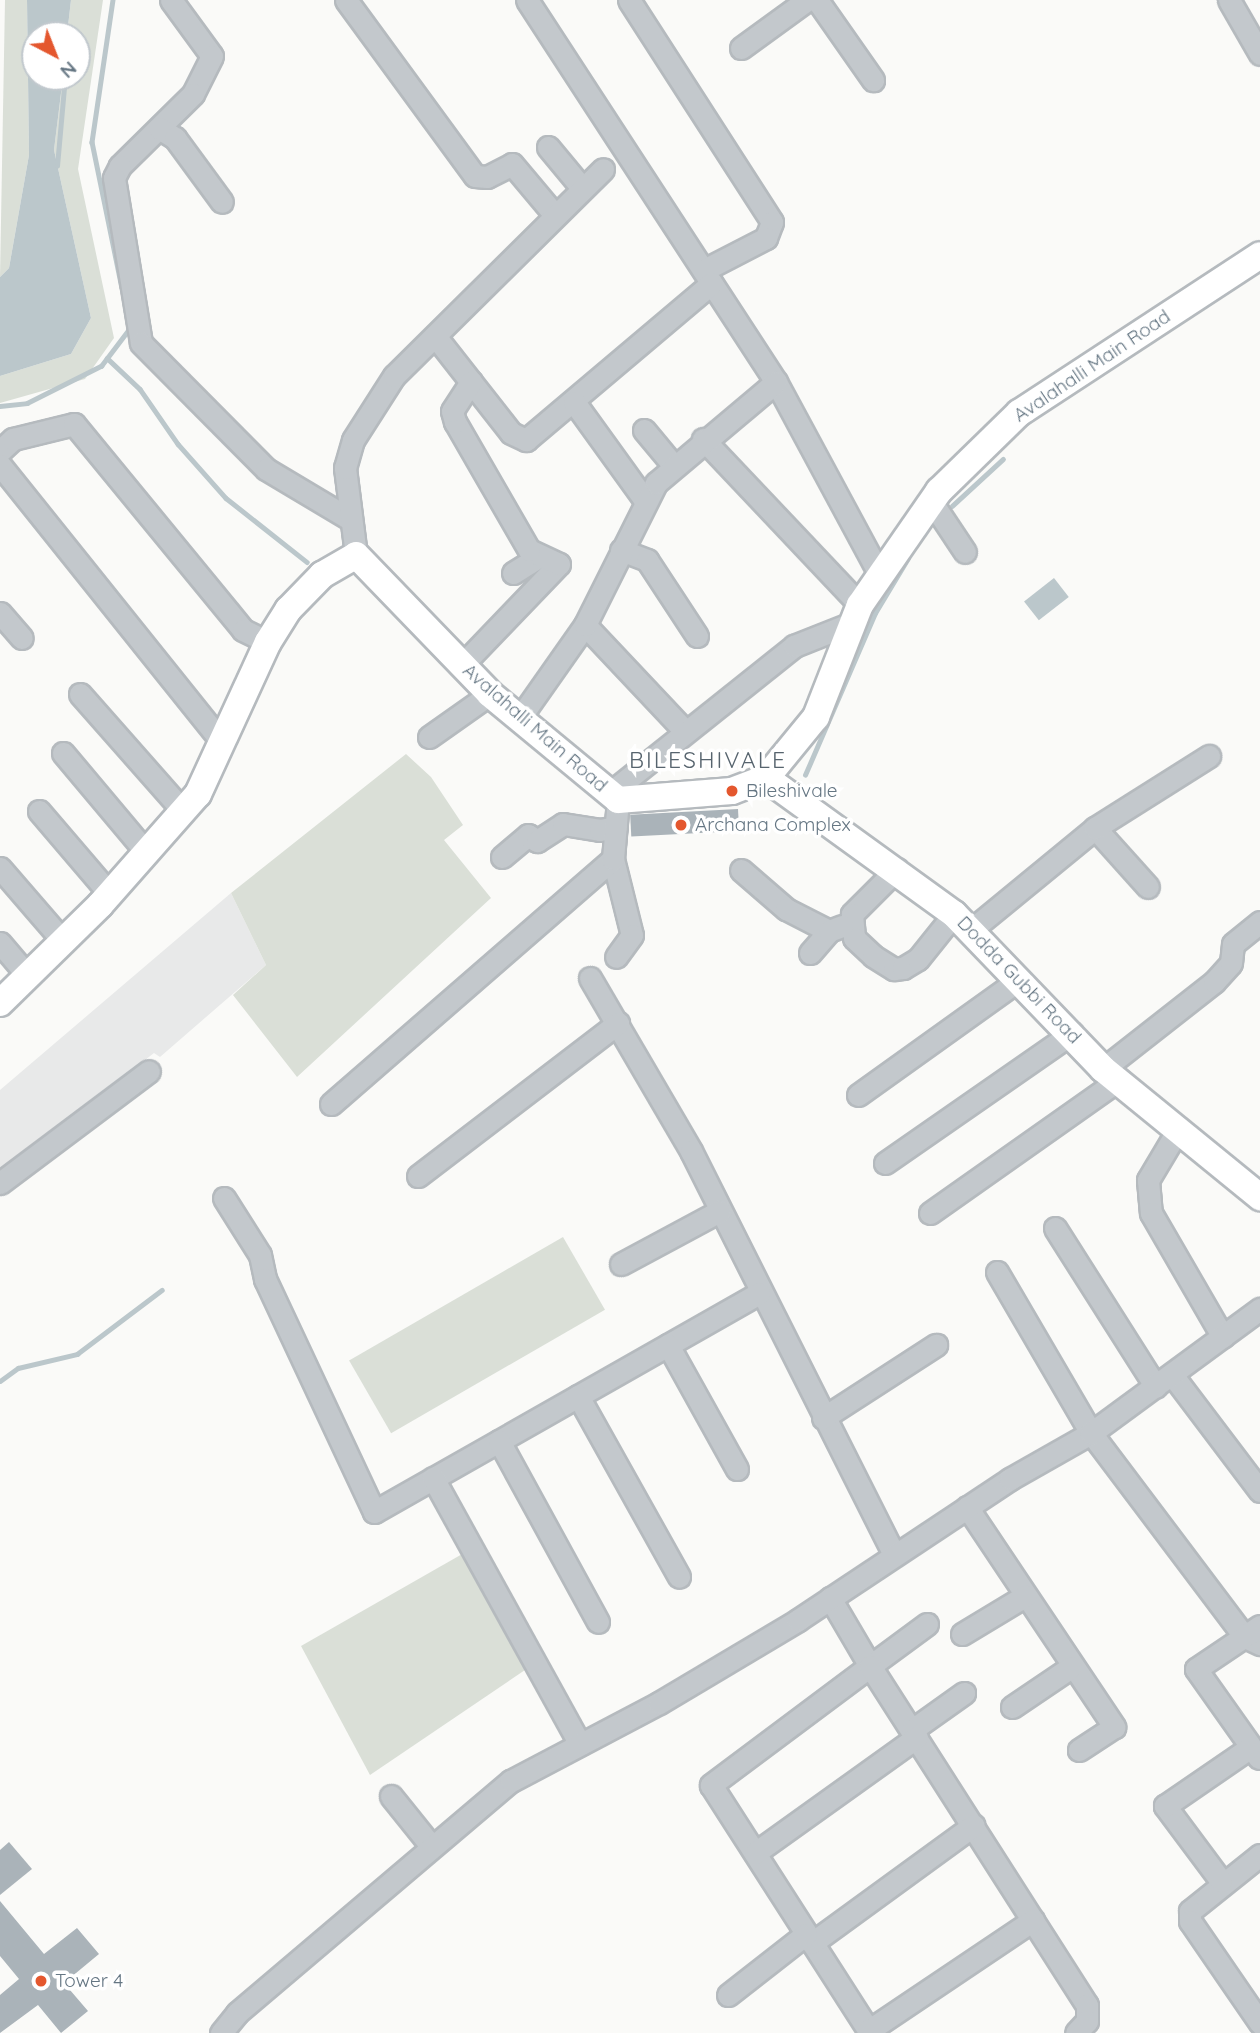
<!DOCTYPE html>
<style>
body{margin:0}
#map{position:relative;width:1260px;height:2033px;overflow:hidden;background:#fafaf8;font-family:Quicksand,sans-serif}
div>[style]{position:absolute}
.built>*{inset:0;background:#e8e9e9}
.green>*{inset:0;background:#dadfd7;transform-origin:0 0}
.water>*{inset:0;background:#bbc7cb;transform-origin:0 0}
.stream>*{height:4.5px;margin:-2.25px;padding:0 2.25px;transform-origin:2.25px;border-radius:2.25px;background:#bbc7cb}
.building>*{inset:0;background:#aab3b9;transform-origin:0 0}
.roads{filter:drop-shadow(2px 0 #b5babe) drop-shadow(-2px 0 #b5babe) drop-shadow(0 2px #b5babe) drop-shadow(0 -2px #b5babe)}
.minor>*{height:21px;margin:-10.5px;padding:0 10.5px;transform-origin:10.5px;border-radius:10.5px;background:#c3c8cc}
.major>*{height:26px;margin:-13px;padding:0 13px;transform-origin:13px;border-radius:13px;background:#fff}
.dots>*{width:19px;height:19px;translate:-50% -50%;box-sizing:border-box;border:4px solid #fff;border-radius:50%}
span{translate:-50% -50%;white-space:nowrap;text-align:center;line-height:1.15;-webkit-text-stroke:7px #fff;paint-order:stroke}
.street-label{font-size:19px;color:#657683}
.poi-label{font-size:19px;color:#657683}
.left{translate:0 -50%;text-align:left}
.quarter-label{font-size:23px;color:#57646e;letter-spacing:2px}
.north{position:absolute;left:21px;top:21px;width:70px;height:70px;box-sizing:border-box;background:#fff;border:2px solid #c1c8cd;border-radius:50%;rotate:138deg;font-size:19px;font-weight:700;line-height:28px;text-align:center;color:#657683}
.north::after{content:'';display:block;margin:auto;width:24px;height:32px;background:#e4572e;clip-path:polygon(50% 0,100% 100%,50% 72%,0 100%)}
</style>
<div id="map">
<div class="built">
<div style="clip-path:polygon(231px 893px,266px 965px,160px 1057px,154px 1053px,0 1173px,0 1090px)"></div>
</div>
<div class="green">
<div style="clip-path:polygon(5px 0,27px 0,29px 155px,9px 268px,0 277px)"></div>
<div style="clip-path:polygon(71px 0,103px 0,78px 169px,114px 338px,85px 379px,0 403px,0 376px,71px 354px,91px 318px,54px 150px,63px 77px,77px 77px,77px 35px,67px 35px)"></div>
<div style="clip-path:polygon(406px 754px,431px 777px,463px 825px,444px 840px,491px 898px,297px 1077px,233px 995px,266px 965px,231px 893px)"></div>
<div style="left:563px;top:1237px;width:84px;height:247px;rotate:60deg"></div>
<div style="clip-path:polygon(464px 1553px,525px 1670px,370px 1775px,301px 1646px)"></div>
</div>
<div class="water">
<div style="clip-path:polygon(27px 0,71px 0,67px 35px,35px 35px,35px 77px,63px 77px,54px 150px,91px 318px,71px 354px,0 376px,0 277px,9px 268px,29px 155px)"></div>
<div style="left:1054px;top:578px;width:24px;height:38px;rotate:52deg"></div>
</div>
<div class="stream">
<div style="left:113px;top:0;width:144px;rotate:98.4deg"></div>
<div style="left:92px;top:142px;width:149px;rotate:78.4deg"></div>
<div style="left:57px;top:166px;width:89px;rotate:-84.9deg"></div>
<div style="left:107px;top:358px;width:45px;rotate:43.2deg"></div>
<div style="left:140px;top:389px;width:67px;rotate:55.4deg"></div>
<div style="left:178px;top:444px;width:72px;rotate:48.4deg"></div>
<div style="left:226px;top:498px;width:103px;rotate:38.3deg"></div>
<div style="left:0;top:406px;width:27px;rotate:-6deg"></div>
<div style="left:27px;top:403px;width:83px;rotate:-26.6deg"></div>
<div style="left:101px;top:366px;width:48px;rotate:-52.7deg"></div>
<div style="left:952px;top:506px;width:69px;rotate:-42.7deg"></div>
<div style="left:805px;top:775px;width:176px;rotate:-66.6deg"></div>
<div style="left:875px;top:613px;width:64px;rotate:-59deg"></div>
<div style="left:0;top:1381px;width:22px;rotate:-36deg"></div>
<div style="left:18px;top:1368px;width:61px;rotate:-13.3deg"></div>
<div style="left:77px;top:1354px;width:106px;rotate:-37deg"></div>
</div>
<div class="building">
<div style="left:738px;top:809px;width:22px;height:108px;rotate:87deg"></div>
<div style="clip-path:polygon(9px 1842px,32px 1869px,0 1895px,0 1850px)"></div>
<div style="clip-path:polygon(0 1901px,44px 1954px,77px 1928px,99px 1954px,64px 1983px,88px 2011px,61px 2033px,38px 2005px,0 2033px,0 1995px,19px 1979px,0 1956px)"></div>
</div>
<div class="roads">
<div class="minor">
<div style="left:171px;top:0;width:69px;rotate:53.8deg"></div>
<div style="left:212px;top:56px;width:42px;rotate:116.6deg"></div>
<div style="left:193px;top:94px;width:103px;rotate:135.4deg"></div>
<div style="left:120px;top:166px;width:13px;rotate:117deg"></div>
<div style="left:114px;top:178px;width:167px;rotate:80.7deg"></div>
<div style="left:141px;top:343px;width:177px;rotate:45.2deg"></div>
<div style="left:266px;top:469px;width:98px;rotate:30.8deg"></div>
<div style="left:346px;top:0;width:218px;rotate:53.8deg"></div>
<div style="left:475px;top:176px;width:12px;rotate:5deg"></div>
<div style="left:487px;top:177px;width:28px;rotate:-27deg"></div>
<div style="left:512px;top:164px;width:65px;rotate:50deg"></div>
<div style="left:527px;top:0;width:456px;rotate:56.9deg"></div>
<div style="left:776px;top:382px;width:221px;rotate:61.7deg"></div>
<div style="left:629px;top:0;width:264px;rotate:57.2deg"></div>
<div style="left:772px;top:222px;width:17px;rotate:111deg"></div>
<div style="left:766px;top:238px;width:70px;rotate:152.7deg"></div>
<div style="left:817px;top:0;width:98px;rotate:55deg"></div>
<div style="left:1229px;top:0;width:62px;rotate:60.1deg"></div>
<div style="left:741px;top:48px;width:82px;rotate:-36deg"></div>
<div style="left:159px;top:128px;width:19px;rotate:32deg"></div>
<div style="left:175px;top:138px;width:79px;rotate:53.7deg"></div>
<div style="left:548px;top:147px;width:53px;rotate:50.3deg"></div>
<div style="left:435px;top:336px;width:123px;rotate:51.9deg"></div>
<div style="left:511px;top:433px;width:17px;rotate:25deg"></div>
<div style="left:526px;top:440px;width:243px;rotate:-40.2deg"></div>
<div style="left:574px;top:402px;width:123px;rotate:54.2deg"></div>
<div style="left:644px;top:430px;width:47px;rotate:50.2deg"></div>
<div style="left:703px;top:439px;width:228px;rotate:46.6deg"></div>
<div style="left:0;top:451px;width:18px;rotate:-43deg"></div>
<div style="left:13px;top:439px;width:63px;rotate:-13.8deg"></div>
<div style="left:74px;top:424px;width:266px;rotate:50.6deg"></div>
<div style="left:243px;top:630px;width:28px;rotate:26deg"></div>
<div style="left:0;top:465px;width:355px;rotate:51.3deg"></div>
<div style="left:931px;top:501px;width:61px;rotate:56.3deg"></div>
<div style="left:621px;top:550px;width:28px;rotate:21deg"></div>
<div style="left:647px;top:560px;width:91px;rotate:56.7deg"></div>
<div style="left:356px;top:555px;width:88px;rotate:-97.2deg"></div>
<div style="left:345px;top:468px;width:29px;rotate:-74deg"></div>
<div style="left:353px;top:440px;width:76px;rotate:-57.4deg"></div>
<div style="left:394px;top:376px;width:294px;rotate:-44.7deg"></div>
<div style="left:513px;top:573px;width:28px;rotate:-32deg"></div>
<div style="left:0;top:613px;width:33px;rotate:49deg"></div>
<div style="left:585px;top:625px;width:146px;rotate:46.7deg"></div>
<div style="left:462px;top:665px;width:140px;rotate:-46.2deg"></div>
<div style="left:559px;top:564px;width:33px;rotate:-155deg"></div>
<div style="left:529px;top:550px;width:148px;rotate:-120deg"></div>
<div style="left:455px;top:422px;width:11px;rotate:-105deg"></div>
<div style="left:452px;top:411px;width:35px;rotate:-57deg"></div>
<div style="left:80px;top:694px;width:156px;rotate:48.6deg"></div>
<div style="left:521px;top:716px;width:111px;rotate:-54.9deg"></div>
<div style="left:585px;top:625px;width:159px;rotate:-63.4deg"></div>
<div style="left:656px;top:483px;width:157px;rotate:-40.1deg"></div>
<div style="left:429px;top:737px;width:75px;rotate:-35.2deg"></div>
<div style="left:63px;top:753px;width:129px;rotate:50deg"></div>
<div style="left:610px;top:793px;width:236px;rotate:-38.6deg"></div>
<div style="left:794px;top:646px;width:62px;rotate:-21.6deg"></div>
<div style="left:39px;top:811px;width:109px;rotate:49.5deg"></div>
<div style="left:1095px;top:828px;width:79px;rotate:48.1deg"></div>
<div style="left:502px;top:857px;width:34px;rotate:-40deg"></div>
<div style="left:528px;top:835px;width:11px;rotate:34deg"></div>
<div style="left:537px;top:841px;width:31px;rotate:-33deg"></div>
<div style="left:563px;top:824px;width:37px;rotate:9deg"></div>
<div style="left:600px;top:830px;width:16px;rotate:-11deg"></div>
<div style="left:613px;top:859px;width:78px;rotate:76deg"></div>
<div style="left:632px;top:935px;width:27px;rotate:126deg"></div>
<div style="left:0;top:868px;width:96px;rotate:49.2deg"></div>
<div style="left:897px;top:869px;width:64px;rotate:135deg"></div>
<div style="left:852px;top:914px;width:24px;rotate:85deg"></div>
<div style="left:854px;top:938px;width:26px;rotate:43deg"></div>
<div style="left:873px;top:956px;width:25px;rotate:32deg"></div>
<div style="left:894px;top:969px;width:9px;rotate:-6deg"></div>
<div style="left:903px;top:968px;width:17px;rotate:-31deg"></div>
<div style="left:918px;top:959px;width:58px;rotate:-51.3deg"></div>
<div style="left:741px;top:870px;width:60px;rotate:40.9deg"></div>
<div style="left:786px;top:909px;width:48px;rotate:27.1deg"></div>
<div style="left:971px;top:930px;width:161px;rotate:-39.4deg"></div>
<div style="left:1095px;top:828px;width:135px;rotate:-32.3deg"></div>
<div style="left:0;top:943px;width:43px;rotate:49.7deg"></div>
<div style="left:810px;top:953px;width:29px;rotate:-49deg"></div>
<div style="left:829px;top:931px;width:14px;rotate:-21deg"></div>
<div style="left:590px;top:978px;width:200px;rotate:59.7deg"></div>
<div style="left:691px;top:1151px;width:452px;rotate:63.3deg"></div>
<div style="left:1103px;top:1069px;width:141px;rotate:-38.1deg"></div>
<div style="left:1214px;top:982px;width:25px;rotate:-48deg"></div>
<div style="left:1231px;top:963px;width:19px;rotate:-84deg"></div>
<div style="left:1233px;top:944px;width:35px;rotate:-39deg"></div>
<div style="left:858px;top:1095px;width:199px;rotate:-35.6deg"></div>
<div style="left:331px;top:1104px;width:374px;rotate:-41deg"></div>
<div style="left:613px;top:859px;width:59px;rotate:-85.2deg"></div>
<div style="left:1179px;top:1128px;width:61px;rotate:120.8deg"></div>
<div style="left:1148px;top:1180px;width:33px;rotate:85deg"></div>
<div style="left:1151px;top:1213px;width:143px;rotate:59.9deg"></div>
<div style="left:885px;top:1163px;width:228px;rotate:-34.8deg"></div>
<div style="left:418px;top:1176px;width:252px;rotate:-37.4deg"></div>
<div style="left:0;top:1183px;width:186px;rotate:-36.9deg"></div>
<div style="left:224px;top:1198px;width:67px;rotate:57.7deg"></div>
<div style="left:260px;top:1255px;width:25px;rotate:78deg"></div>
<div style="left:265px;top:1279px;width:257px;rotate:64.9deg"></div>
<div style="left:374px;top:1512px;width:443px;rotate:-29.6deg"></div>
<div style="left:930px;top:1213px;width:232px;rotate:-35.2deg"></div>
<div style="left:1055px;top:1228px;width:188px;rotate:57.6deg"></div>
<div style="left:621px;top:1264px;width:112px;rotate:-28.2deg"></div>
<div style="left:997px;top:1272px;width:186px;rotate:59.7deg"></div>
<div style="left:1091px;top:1433px;width:256px;rotate:53deg"></div>
<div style="left:1245px;top:1637px;width:17px;rotate:25deg"></div>
<div style="left:668px;top:1345px;width:142px;rotate:60.9deg"></div>
<div style="left:1173px;top:1376px;width:144px;rotate:52.9deg"></div>
<div style="left:578px;top:1396px;width:207px;rotate:60.8deg"></div>
<div style="left:823px;top:1418px;width:135px;rotate:-32.9deg"></div>
<div style="left:499px;top:1441px;width:206px;rotate:61.3deg"></div>
<div style="left:433px;top:1478px;width:304px;rotate:61.1deg"></div>
<div style="left:967px;top:1507px;width:265px;rotate:56.2deg"></div>
<div style="left:1114px;top:1727px;width:42px;rotate:146.7deg"></div>
<div style="left:830px;top:1598px;width:79px;rotate:59.5deg"></div>
<div style="left:870px;top:1666px;width:199px;rotate:143.2deg"></div>
<div style="left:711px;top:1785px;width:295px;rotate:57.3deg"></div>
<div style="left:927px;top:1624px;width:71px;rotate:143.6deg"></div>
<div style="left:870px;top:1666px;width:403px;rotate:57.4deg"></div>
<div style="left:1087px;top:2005px;width:16px;rotate:90deg"></div>
<div style="left:1087px;top:2021px;width:16px;rotate:133deg"></div>
<div style="left:962px;top:1634px;width:74px;rotate:-31.1deg"></div>
<div style="left:1012px;top:1707px;width:71px;rotate:-34.1deg"></div>
<div style="left:912px;top:1730px;width:64px;rotate:-35.4deg"></div>
<div style="left:1259px;top:1758px;width:109px;rotate:-125.3deg"></div>
<div style="left:1196px;top:1669px;width:77px;rotate:-33.9deg"></div>
<div style="left:391px;top:1796px;width:65px;rotate:51.2deg"></div>
<div style="left:755px;top:1853px;width:199px;rotate:-35.6deg"></div>
<div style="left:1260px;top:1855px;width:90px;rotate:141.3deg"></div>
<div style="left:1190px;top:1911px;width:10px;rotate:90deg"></div>
<div style="left:1190px;top:1921px;width:124px;rotate:55.5deg"></div>
<div style="left:1221px;top:1881px;width:94px;rotate:-126.7deg"></div>
<div style="left:1165px;top:1806px;width:104px;rotate:-34.5deg"></div>
<div style="left:812px;top:1943px;width:200px;rotate:-36.1deg"></div>
<div style="left:728px;top:1995px;width:99px;rotate:-38deg"></div>
<div style="left:868px;top:2031px;width:199px;rotate:-33.9deg"></div>
<div style="left:221px;top:2033px;width:26px;rotate:-51deg"></div>
<div style="left:237px;top:2013px;width:359px;rotate:-40.3deg"></div>
<div style="left:511px;top:1781px;width:167px;rotate:-27.8deg"></div>
<div style="left:659px;top:1703px;width:162px;rotate:-30.8deg"></div>
<div style="left:798px;top:1620px;width:255px;rotate:-33.6deg"></div>
<div style="left:1010px;top:1479px;width:93px;rotate:-29.6deg"></div>
<div style="left:1091px;top:1433px;width:210px;rotate:-36.3deg"></div>
</div>
<div class="major">
<div style="left:766px;top:778px;width:232px;rotate:35.9deg"></div>
<div style="left:954px;top:914px;width:215px;rotate:46.1deg"></div>
<div style="left:1103px;top:1069px;width:203px;rotate:39.2deg"></div>
<div style="left:0;top:1003px;width:140px;rotate:-44.4deg"></div>
<div style="left:100px;top:905px;width:148px;rotate:-48.6deg"></div>
<div style="left:198px;top:794px;width:167px;rotate:-65.3deg"></div>
<div style="left:268px;top:642px;width:38px;rotate:-58deg"></div>
<div style="left:288px;top:610px;width:49px;rotate:-45.8deg"></div>
<div style="left:322px;top:575px;width:39px;rotate:-30deg"></div>
<div style="left:356px;top:555px;width:193px;rotate:46deg"></div>
<div style="left:490px;top:694px;width:166px;rotate:39.6deg"></div>
<div style="left:618px;top:800px;width:114px;rotate:-4.5deg"></div>
<div style="left:732px;top:791px;width:36px;rotate:-21deg"></div>
<div style="left:766px;top:778px;width:79px;rotate:-50.7deg"></div>
<div style="left:816px;top:717px;width:120px;rotate:-68.6deg"></div>
<div style="left:860px;top:605px;width:139px;rotate:-55.3deg"></div>
<div style="left:939px;top:491px;width:112px;rotate:-44.3deg"></div>
<div style="left:1019px;top:413px;width:288px;rotate:-33.2deg"></div>
</div>
</div>
<div class="dots">
<div style="left:732px;top:791px;background:#e4572e"></div>
<div style="left:681px;top:825px;background:#e4572e"></div>
<div style="left:41px;top:1981px;background:#e4572e"></div>
</div>
<div class="street-label">
<span style="left:1092px;top:366px;rotate:-34deg">Avalahalli Main Road</span>
<span style="left:535px;top:728px;rotate:41deg">Avalahalli Main Road</span>
<span style="left:1019px;top:980px;rotate:46deg">Dodda Gubbi Road</span>
</div>
<div class="poi-label">
<span class="left" style="left:746px;top:791px">Bileshivale</span>
<span class="left" style="left:695px;top:825px">Archana Complex</span>
<span class="left" style="left:55px;top:1981px">Tower 4</span>
</div>
<div class="quarter-label">
<span style="left:708px;top:760px">BILESHIVALE</span>
</div>
<div class="north">N</div>
</div>
